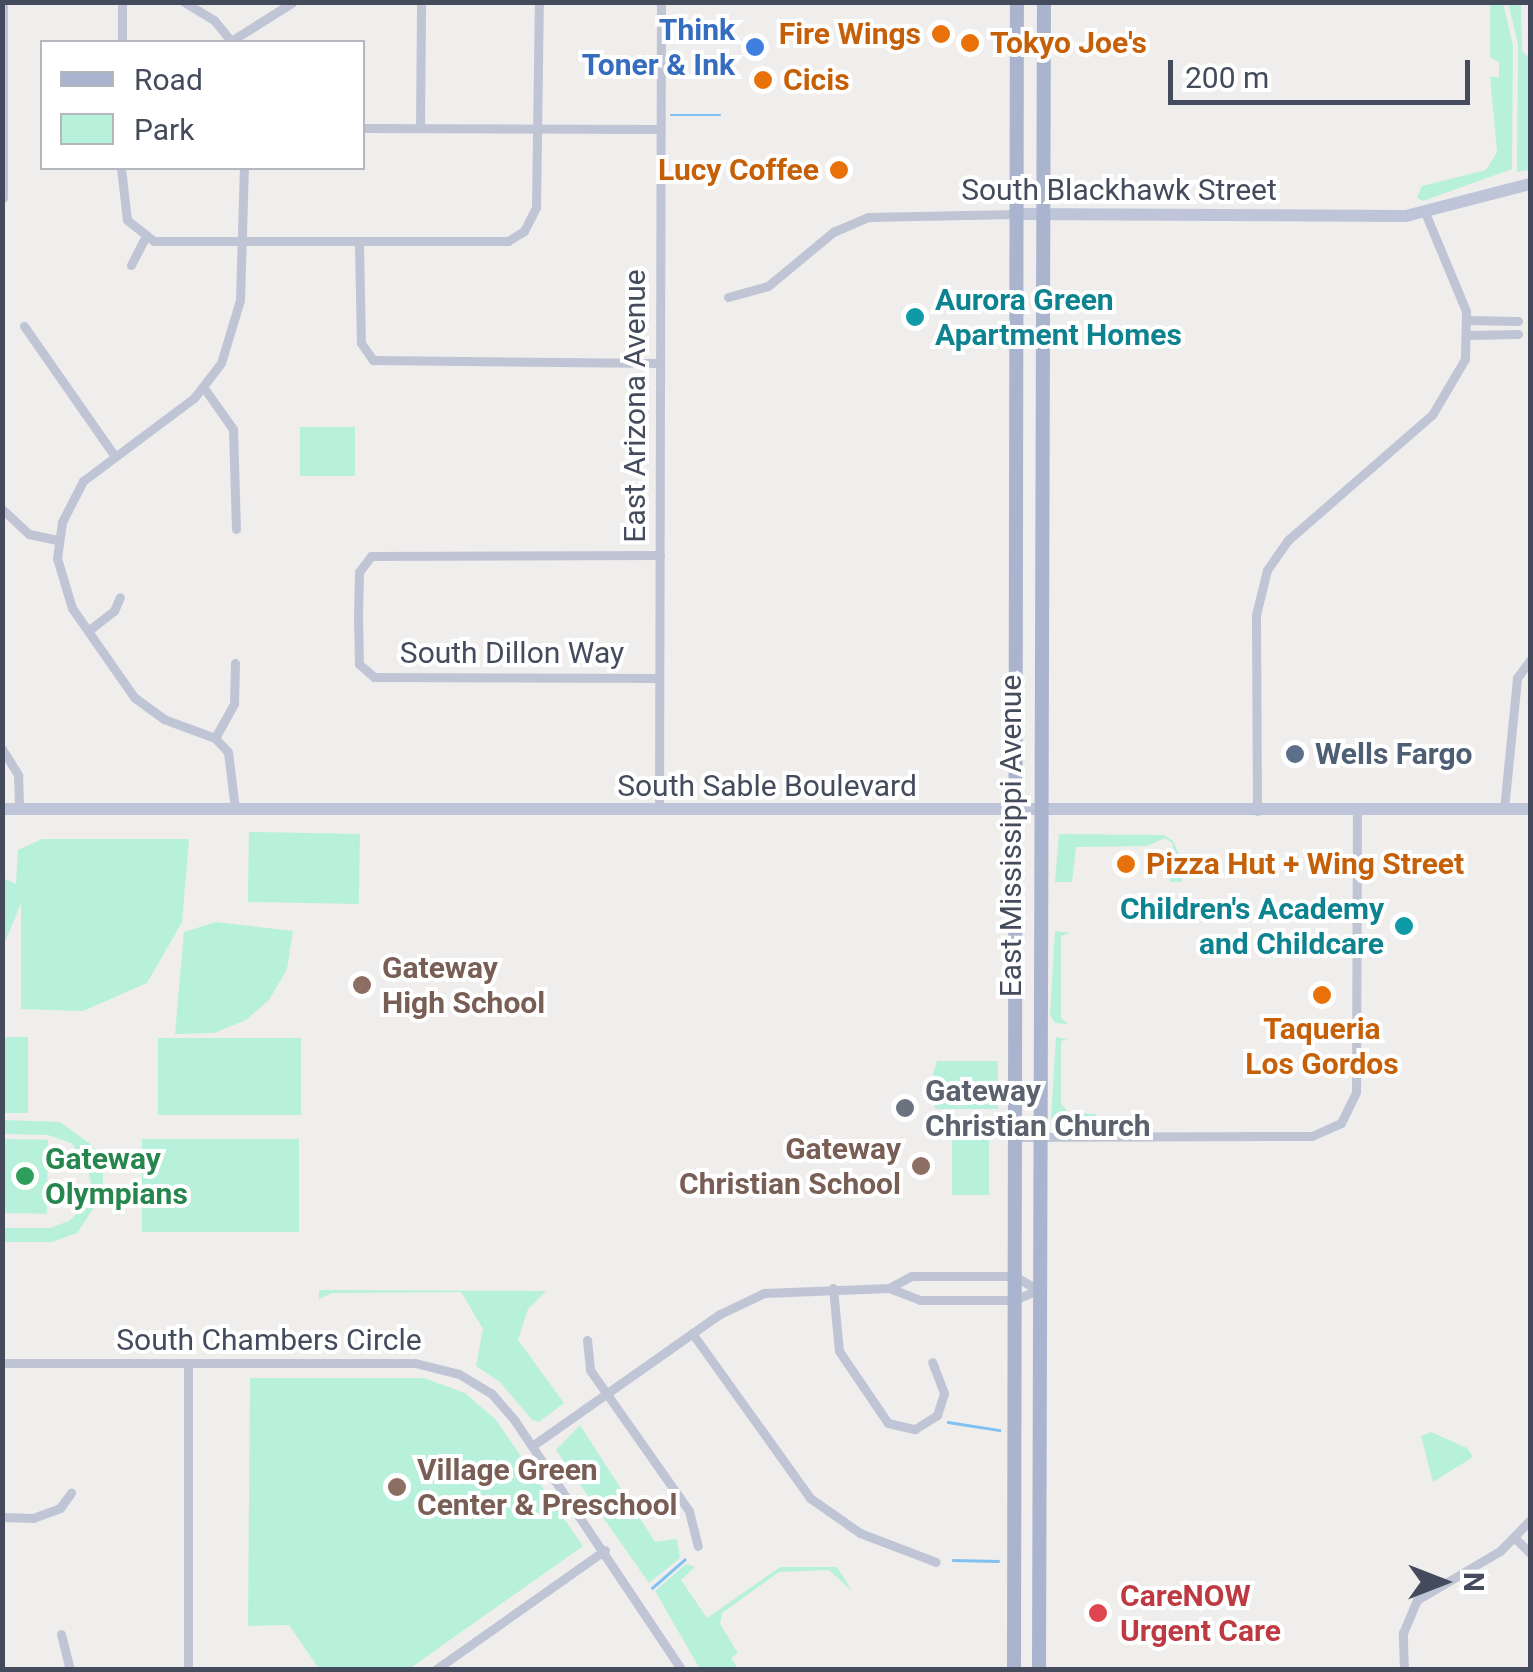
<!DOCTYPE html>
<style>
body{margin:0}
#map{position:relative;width:1533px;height:1672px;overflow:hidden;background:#f0eded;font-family:Roboto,sans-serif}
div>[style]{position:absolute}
.green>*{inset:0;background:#b7f1db;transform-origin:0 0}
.stream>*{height:2.5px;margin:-1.25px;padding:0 1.25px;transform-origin:1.25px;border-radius:1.25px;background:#81c1f1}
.street>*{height:9px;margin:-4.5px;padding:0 4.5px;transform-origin:4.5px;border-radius:4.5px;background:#bfc5d4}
.secondary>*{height:12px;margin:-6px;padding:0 6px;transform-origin:6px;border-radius:6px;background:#bec5d8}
.primary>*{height:14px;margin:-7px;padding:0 7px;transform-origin:7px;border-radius:7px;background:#aab4ce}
.dots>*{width:28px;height:28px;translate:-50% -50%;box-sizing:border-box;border:5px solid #fff;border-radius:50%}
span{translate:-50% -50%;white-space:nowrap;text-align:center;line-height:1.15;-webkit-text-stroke:8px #fff;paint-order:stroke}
.shop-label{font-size:30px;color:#366cbe;font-weight:700}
.right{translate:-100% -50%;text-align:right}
.food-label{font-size:30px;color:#c56008;font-weight:700}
.left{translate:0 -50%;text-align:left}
.street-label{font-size:30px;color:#444b5c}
.culture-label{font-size:30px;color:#0d838f;font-weight:700}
.service-label{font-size:30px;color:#4e5e75;font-weight:700}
.education-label{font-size:30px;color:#785e54;font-weight:700}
.worship-label{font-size:30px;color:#5b616d;font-weight:700}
.leisure-label{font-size:30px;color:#27864d;font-weight:700}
.health-label{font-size:30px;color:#be3a42;font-weight:700}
.frame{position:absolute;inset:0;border:5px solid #444b5c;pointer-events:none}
.legend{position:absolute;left:40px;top:40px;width:325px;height:130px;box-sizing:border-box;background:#fff;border:2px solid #b4b7be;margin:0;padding:12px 18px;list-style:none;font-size:30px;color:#444b5c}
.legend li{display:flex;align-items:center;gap:20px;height:50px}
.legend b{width:50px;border:2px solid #b4b7be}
.north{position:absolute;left:1393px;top:1532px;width:100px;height:100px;-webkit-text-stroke:8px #fff;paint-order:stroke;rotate:90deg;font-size:28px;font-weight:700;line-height:40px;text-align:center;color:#444b5c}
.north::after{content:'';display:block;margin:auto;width:35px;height:45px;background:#444b5c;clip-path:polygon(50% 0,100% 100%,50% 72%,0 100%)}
.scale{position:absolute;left:1168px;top:60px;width:302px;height:45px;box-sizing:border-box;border:5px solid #444b5c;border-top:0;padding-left:12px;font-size:30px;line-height:35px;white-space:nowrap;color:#444b5c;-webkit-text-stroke:8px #fff;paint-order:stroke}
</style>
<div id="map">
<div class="green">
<div style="clip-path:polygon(1490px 3px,1503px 3px,1513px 45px,1512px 169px,1423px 201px,1417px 198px,1422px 186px,1486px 170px,1497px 152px,1490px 77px,1499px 77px,1499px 62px,1490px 57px)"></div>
<div style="clip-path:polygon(1508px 3px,1521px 3px,1522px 51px,1530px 58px,1530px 170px,1517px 172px,1518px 44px)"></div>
<div style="left:300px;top:427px;width:55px;height:49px"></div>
<div style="left:249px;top:832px;width:111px;height:70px;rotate:1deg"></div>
<div style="clip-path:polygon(1059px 834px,1164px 835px,1173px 841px,1179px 854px,1182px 882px,1170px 882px,1173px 844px,1165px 838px,1147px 846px,1076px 847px,1072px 882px,1055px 882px)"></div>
<div style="clip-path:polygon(189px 839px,182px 922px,147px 983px,83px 1011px,21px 1009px,21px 903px,2px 950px,3px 878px,16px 884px,18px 850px,42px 839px)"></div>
<div style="clip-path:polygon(216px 922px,293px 931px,287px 969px,269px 1000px,246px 1020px,214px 1033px,175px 1034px,184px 932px)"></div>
<div style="clip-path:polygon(1055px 931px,1070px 933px,1061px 936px,1061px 1018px,1068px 1024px,1055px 1023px,1050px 1015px)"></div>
<div style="left:2px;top:1037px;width:26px;height:76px"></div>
<div style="clip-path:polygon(1056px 1037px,1068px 1039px,1061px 1041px,1061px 1104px,1069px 1113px,1097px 1114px,1091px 1124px,1057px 1124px,1051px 1118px)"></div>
<div style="left:158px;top:1038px;width:143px;height:77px"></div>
<div style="clip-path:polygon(937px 1061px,998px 1061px,998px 1109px,935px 1109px,930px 1084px)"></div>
<div style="left:952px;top:1116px;width:37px;height:79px"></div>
<div style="clip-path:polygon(3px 1120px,60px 1122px,93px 1146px,103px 1166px,103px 1194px,77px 1233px,52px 1242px,3px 1242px,3px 1228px,50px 1228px,69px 1221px,84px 1206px,91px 1182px,86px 1161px,71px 1143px,48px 1135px,3px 1134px)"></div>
<div style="left:3px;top:1139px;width:45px;height:74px;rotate:1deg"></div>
<div style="left:142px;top:1139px;width:157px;height:93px"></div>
<div style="clip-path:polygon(319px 1290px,546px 1291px,528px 1309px,518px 1340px,564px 1403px,539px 1422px,532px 1420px,500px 1382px,476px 1366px,483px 1329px,461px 1292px,332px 1293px,319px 1299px)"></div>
<div style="clip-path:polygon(250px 1378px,424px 1378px,465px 1393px,496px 1420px,583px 1546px,409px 1669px,319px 1669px,289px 1625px,248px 1626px)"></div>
<div style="clip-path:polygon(580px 1425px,655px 1542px,677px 1539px,680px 1558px,649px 1583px,556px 1450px)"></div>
<div style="clip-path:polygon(1431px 1432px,1467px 1448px,1473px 1457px,1433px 1482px,1421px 1436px)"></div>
<div style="clip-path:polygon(686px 1564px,695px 1567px,681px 1580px,707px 1618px,780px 1567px,837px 1567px,852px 1591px,829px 1570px,779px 1572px,722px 1613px,720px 1624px,738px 1653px,731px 1658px,738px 1669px,700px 1669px,655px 1591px)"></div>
</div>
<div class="stream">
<div style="left:671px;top:115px;width:49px"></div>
<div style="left:948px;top:1422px;width:52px;rotate:8.9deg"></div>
<div style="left:953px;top:1560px;width:45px;rotate:1.3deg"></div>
<div style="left:652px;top:1588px;width:43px;rotate:-41.2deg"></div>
</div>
<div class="street">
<div style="left:184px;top:2px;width:35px;rotate:31deg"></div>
<div style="left:214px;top:20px;width:28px;rotate:51deg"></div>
<div style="left:231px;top:41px;width:73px;rotate:-32.2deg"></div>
<div style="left:122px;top:42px;width:40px;rotate:-90deg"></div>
<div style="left:362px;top:128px;width:298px;rotate:0.2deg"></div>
<div style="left:420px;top:128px;width:126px;rotate:-89.5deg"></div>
<div style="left:121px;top:168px;width:52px;rotate:83.4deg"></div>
<div style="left:127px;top:220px;width:34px;rotate:38deg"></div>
<div style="left:154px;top:241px;width:354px"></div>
<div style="left:508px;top:241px;width:19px;rotate:-32deg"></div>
<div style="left:524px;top:231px;width:27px;rotate:-63deg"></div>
<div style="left:536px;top:207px;width:205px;rotate:-89.2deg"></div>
<div style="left:3px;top:198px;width:196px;rotate:-90deg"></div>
<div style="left:359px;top:243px;width:100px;rotate:88.9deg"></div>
<div style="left:361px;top:343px;width:21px;rotate:55deg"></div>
<div style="left:373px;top:360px;width:287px;rotate:0.6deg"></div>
<div style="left:131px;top:265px;width:31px;rotate:-63deg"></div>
<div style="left:728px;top:297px;width:41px;rotate:-15.4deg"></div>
<div style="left:768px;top:286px;width:85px;rotate:-39.7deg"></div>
<div style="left:833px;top:232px;width:38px;rotate:-23deg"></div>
<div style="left:868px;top:217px;width:148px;rotate:-1.2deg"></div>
<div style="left:1467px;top:320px;width:51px;rotate:1.1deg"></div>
<div style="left:24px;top:326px;width:157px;rotate:55.1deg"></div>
<div style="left:1469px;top:335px;width:49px;rotate:-1.2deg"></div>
<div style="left:204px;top:388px;width:50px;rotate:54.7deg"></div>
<div style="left:233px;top:429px;width:100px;rotate:88.3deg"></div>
<div style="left:2px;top:509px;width:37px;rotate:43deg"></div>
<div style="left:29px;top:534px;width:30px;rotate:12deg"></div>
<div style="left:88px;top:631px;width:33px;rotate:-38deg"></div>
<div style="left:114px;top:611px;width:15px;rotate:-67deg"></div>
<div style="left:659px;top:678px;width:285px;rotate:-179.8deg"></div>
<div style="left:374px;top:677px;width:20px;rotate:-139deg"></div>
<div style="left:359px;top:664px;width:48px;rotate:-91.2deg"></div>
<div style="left:358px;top:616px;width:44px;rotate:-88.7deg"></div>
<div style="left:359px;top:572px;width:20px;rotate:-53deg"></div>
<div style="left:371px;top:556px;width:289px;rotate:-0.2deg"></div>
<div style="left:215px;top:738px;width:39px;rotate:-61deg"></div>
<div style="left:234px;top:704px;width:41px;rotate:-88.6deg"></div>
<div style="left:2px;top:749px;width:31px;rotate:58deg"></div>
<div style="left:18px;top:775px;width:34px;rotate:88deg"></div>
<div style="left:235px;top:809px;width:57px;rotate:-97deg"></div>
<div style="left:228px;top:752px;width:19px;rotate:-133deg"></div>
<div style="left:215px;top:738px;width:54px;rotate:-159.6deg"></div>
<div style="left:164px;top:719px;width:37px;rotate:-144deg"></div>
<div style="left:134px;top:697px;width:108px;rotate:-124.9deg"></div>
<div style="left:72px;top:608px;width:52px;rotate:-106.7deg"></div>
<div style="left:57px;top:558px;width:36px;rotate:-82deg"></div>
<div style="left:62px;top:522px;width:46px;rotate:-62.9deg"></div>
<div style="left:83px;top:481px;width:139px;rotate:-36.8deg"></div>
<div style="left:194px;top:398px;width:44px;rotate:-52.4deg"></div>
<div style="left:221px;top:363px;width:66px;rotate:-73.2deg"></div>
<div style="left:240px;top:300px;width:132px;rotate:-88.3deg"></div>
<div style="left:1504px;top:809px;width:132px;rotate:-84.3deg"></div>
<div style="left:1517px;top:678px;width:22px;rotate:-54deg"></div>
<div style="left:659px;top:810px;width:808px;rotate:-89.86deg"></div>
<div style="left:1257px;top:811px;width:196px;rotate:-90.3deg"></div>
<div style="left:1256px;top:615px;width:46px;rotate:-76.3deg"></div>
<div style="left:1267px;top:570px;width:37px;rotate:-55deg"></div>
<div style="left:1288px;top:540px;width:191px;rotate:-41deg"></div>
<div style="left:1432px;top:415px;width:65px;rotate:-59.5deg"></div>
<div style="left:1465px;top:359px;width:48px;rotate:-88.8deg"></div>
<div style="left:1466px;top:311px;width:104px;rotate:-112.6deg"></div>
<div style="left:1014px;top:1137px;width:298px;rotate:-0.2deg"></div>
<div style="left:1312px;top:1136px;width:32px;rotate:-24deg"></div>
<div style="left:1341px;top:1123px;width:34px;rotate:-64deg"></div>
<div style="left:1356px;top:1092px;width:282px;rotate:-89.8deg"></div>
<div style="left:833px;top:1288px;width:63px;rotate:84.6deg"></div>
<div style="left:839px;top:1351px;width:87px;rotate:55.8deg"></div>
<div style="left:888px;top:1423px;width:28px;rotate:13deg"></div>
<div style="left:915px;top:1429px;width:26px;rotate:-32deg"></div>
<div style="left:937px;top:1415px;width:23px;rotate:-72deg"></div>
<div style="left:944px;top:1393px;width:33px;rotate:-111deg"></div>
<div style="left:889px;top:1288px;width:26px;rotate:-28deg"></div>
<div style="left:912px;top:1276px;width:102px"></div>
<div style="left:1014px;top:1276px;width:28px;rotate:30deg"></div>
<div style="left:692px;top:1333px;width:203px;rotate:54.4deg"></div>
<div style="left:810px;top:1498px;width:61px;rotate:35deg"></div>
<div style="left:860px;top:1533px;width:81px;rotate:20.9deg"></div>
<div style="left:587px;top:1340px;width:30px;rotate:84deg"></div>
<div style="left:590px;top:1370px;width:172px;rotate:54.9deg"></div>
<div style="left:689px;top:1511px;width:36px;rotate:76deg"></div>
<div style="left:2px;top:1363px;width:413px"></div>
<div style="left:415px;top:1363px;width:45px;rotate:14deg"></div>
<div style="left:459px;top:1374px;width:37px;rotate:31deg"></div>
<div style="left:491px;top:1393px;width:37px;rotate:49deg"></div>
<div style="left:515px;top:1421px;width:300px;rotate:56.2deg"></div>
<div style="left:532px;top:1446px;width:230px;rotate:-35.1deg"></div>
<div style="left:720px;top:1314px;width:49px;rotate:-25.5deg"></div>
<div style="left:764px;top:1293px;width:125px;rotate:-2.3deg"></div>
<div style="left:889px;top:1288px;width:33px;rotate:21deg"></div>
<div style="left:920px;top:1300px;width:94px"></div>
<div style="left:1014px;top:1300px;width:26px;rotate:-23deg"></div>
<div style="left:2px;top:1517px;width:31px;rotate:2deg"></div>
<div style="left:33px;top:1518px;width:29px;rotate:-20deg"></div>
<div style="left:60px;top:1508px;width:19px;rotate:-54deg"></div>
<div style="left:1514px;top:1537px;width:23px;rotate:45deg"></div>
<div style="left:61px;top:1634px;width:37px;rotate:76deg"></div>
<div style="left:188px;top:1670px;width:307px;rotate:-90deg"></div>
<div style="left:435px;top:1670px;width:208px;rotate:-35.2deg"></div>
<div style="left:1404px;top:1670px;width:37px;rotate:-92deg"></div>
<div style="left:1403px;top:1633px;width:36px;rotate:-67deg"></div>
<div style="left:1417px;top:1600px;width:96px;rotate:-30.6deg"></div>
<div style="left:1500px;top:1551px;width:43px;rotate:-45.9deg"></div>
</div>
<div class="secondary">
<div style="left:1016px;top:214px;width:390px;rotate:0.3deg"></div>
<div style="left:1406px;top:216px;width:128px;rotate:-14.5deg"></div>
<div style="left:2px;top:809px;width:1528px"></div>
</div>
<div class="primary">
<div style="left:1014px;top:1670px;width:1668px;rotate:-89.9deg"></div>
<div style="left:1039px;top:1670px;width:1668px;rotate:-89.83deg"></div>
</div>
<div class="dots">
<div style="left:941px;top:34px;background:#e8710a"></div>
<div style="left:970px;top:43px;background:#e8710a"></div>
<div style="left:755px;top:47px;background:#3f7fe0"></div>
<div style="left:763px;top:80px;background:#e8710a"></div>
<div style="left:839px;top:170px;background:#e8710a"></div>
<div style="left:915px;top:317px;background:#0f9aa8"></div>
<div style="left:1295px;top:754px;background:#5c6f8a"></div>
<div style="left:1126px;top:864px;background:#e8710a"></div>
<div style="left:1404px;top:926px;background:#0f9aa8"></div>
<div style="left:362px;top:985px;background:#8d6e63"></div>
<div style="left:1322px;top:995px;background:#e8710a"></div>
<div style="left:905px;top:1108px;background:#6b7280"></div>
<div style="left:921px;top:1166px;background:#8d6e63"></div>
<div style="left:25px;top:1176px;background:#2e9e5b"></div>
<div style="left:397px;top:1487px;background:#8d6e63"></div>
<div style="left:1098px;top:1613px;background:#e0444e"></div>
</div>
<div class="shop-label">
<span class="right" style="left:735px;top:47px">Think<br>Toner &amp; Ink</span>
</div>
<div class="food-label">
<span class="right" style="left:921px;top:34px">Fire Wings</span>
<span class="left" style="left:990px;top:43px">Tokyo Joe's</span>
<span class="left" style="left:783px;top:80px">Cicis</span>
<span class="right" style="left:819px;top:170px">Lucy Coffee</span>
<span class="left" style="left:1146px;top:864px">Pizza Hut + Wing Street</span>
<span style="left:1322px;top:1046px">Taqueria<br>Los Gordos</span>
</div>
<div class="street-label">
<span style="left:1119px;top:190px">South Blackhawk Street</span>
<span style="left:635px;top:406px;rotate:-90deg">East Arizona Avenue</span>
<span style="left:512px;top:653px">South Dillon Way</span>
<span style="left:767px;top:786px">South Sable Boulevard</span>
<span style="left:1011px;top:836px;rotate:-90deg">East Mississippi Avenue</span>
<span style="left:269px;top:1340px">South Chambers Circle</span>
</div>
<div class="culture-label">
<span class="left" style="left:935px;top:317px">Aurora Green<br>Apartment Homes</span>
<span class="right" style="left:1384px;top:926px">Children's Academy<br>and Childcare</span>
</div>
<div class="service-label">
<span class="left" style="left:1315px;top:754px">Wells Fargo</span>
</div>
<div class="education-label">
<span class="left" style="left:382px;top:985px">Gateway<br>High School</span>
<span class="right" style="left:901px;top:1166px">Gateway<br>Christian School</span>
<span class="left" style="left:417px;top:1487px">Village Green<br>Center &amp; Preschool</span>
</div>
<div class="worship-label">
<span class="left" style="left:925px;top:1108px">Gateway<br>Christian Church</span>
</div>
<div class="leisure-label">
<span class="left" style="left:45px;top:1176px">Gateway<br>Olympians</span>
</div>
<div class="health-label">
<span class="left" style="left:1120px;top:1613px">CareNOW<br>Urgent Care</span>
</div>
<div class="frame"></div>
<ul class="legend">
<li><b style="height:12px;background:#aab4ce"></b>Road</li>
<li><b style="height:28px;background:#b7f1db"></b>Park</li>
</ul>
<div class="north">N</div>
<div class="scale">200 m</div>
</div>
